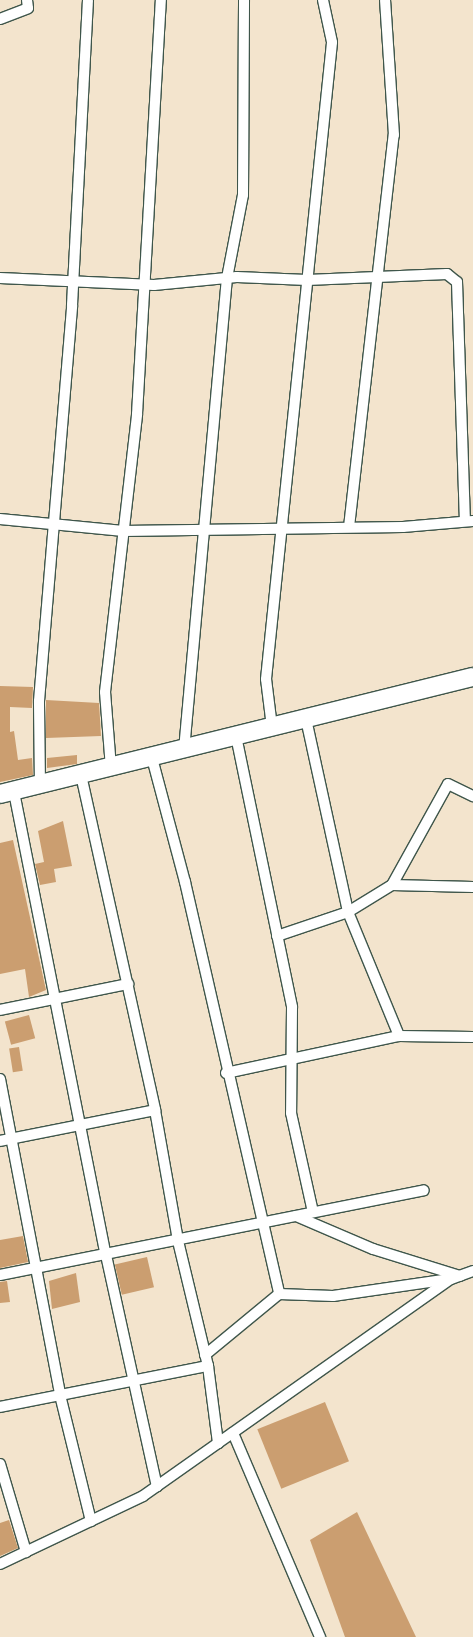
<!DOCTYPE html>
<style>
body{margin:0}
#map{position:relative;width:473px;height:1637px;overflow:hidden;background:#f3e4cd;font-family:"Indie Flower",sans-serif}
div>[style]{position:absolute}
.building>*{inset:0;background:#cb9e70;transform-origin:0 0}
.roads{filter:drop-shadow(1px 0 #3f564b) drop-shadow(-1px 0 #3f564b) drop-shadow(0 1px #3f564b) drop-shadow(0 -1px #3f564b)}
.minor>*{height:10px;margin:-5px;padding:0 5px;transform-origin:5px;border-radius:5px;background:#fff}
.trunk>*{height:18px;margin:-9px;padding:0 9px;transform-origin:9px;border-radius:9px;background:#fff}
span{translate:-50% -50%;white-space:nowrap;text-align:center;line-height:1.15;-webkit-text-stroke:5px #f6f6f2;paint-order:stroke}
</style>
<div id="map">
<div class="building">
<div style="clip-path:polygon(0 686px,33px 687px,32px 708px,10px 707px,10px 732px,14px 731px,18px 760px,32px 758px,33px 775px,0 782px)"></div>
<div style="clip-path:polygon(46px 700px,99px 703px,101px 736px,46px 738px)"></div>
<div style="clip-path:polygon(77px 755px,77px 764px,47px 768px,47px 758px)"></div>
<div style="clip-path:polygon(63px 821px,72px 866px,54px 869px,56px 882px,40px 885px,35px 864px,44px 862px,38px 831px)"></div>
<div style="clip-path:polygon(13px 840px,46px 990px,29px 997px,25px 969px,0 974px,0 843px)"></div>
<div style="left:29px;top:1015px;width:24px;height:25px;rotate:75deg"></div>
<div style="left:19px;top:1047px;width:24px;height:10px;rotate:81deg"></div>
<div style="clip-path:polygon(23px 1236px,28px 1262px,0 1268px,0 1240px)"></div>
<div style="left:147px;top:1257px;width:31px;height:33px;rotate:77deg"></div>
<div style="clip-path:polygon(76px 1273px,80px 1302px,52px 1309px,49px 1281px)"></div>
<div style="clip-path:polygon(7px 1281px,10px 1302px,0 1303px,0 1282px)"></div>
<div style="left:325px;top:1402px;width:64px;height:73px;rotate:68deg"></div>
<div style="clip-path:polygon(357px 1512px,416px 1637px,345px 1637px,310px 1540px)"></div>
<div style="clip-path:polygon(9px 1520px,18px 1548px,0 1556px,0 1523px)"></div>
</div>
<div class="roads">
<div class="minor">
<div style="left:0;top:19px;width:30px;rotate:-21deg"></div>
<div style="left:28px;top:8px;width:8px;rotate:-97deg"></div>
<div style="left:0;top:278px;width:154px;rotate:2.6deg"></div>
<div style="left:154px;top:285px;width:83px;rotate:-5.5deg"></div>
<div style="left:237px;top:277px;width:70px;rotate:2.5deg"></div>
<div style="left:307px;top:280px;width:140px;rotate:-2.5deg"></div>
<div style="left:447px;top:274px;width:13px;rotate:39deg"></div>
<div style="left:457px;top:282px;width:238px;rotate:88.1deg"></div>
<div style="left:0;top:519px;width:124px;rotate:5.6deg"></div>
<div style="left:123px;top:531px;width:280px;rotate:-0.8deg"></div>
<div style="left:403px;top:527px;width:70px;rotate:-4.9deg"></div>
<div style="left:349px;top:527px;width:395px;rotate:-83.5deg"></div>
<div style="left:394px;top:135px;width:135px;rotate:-93.8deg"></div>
<div style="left:306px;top:719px;width:198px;rotate:77.7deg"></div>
<div style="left:348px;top:912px;width:134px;rotate:67.6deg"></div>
<div style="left:272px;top:727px;width:48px;rotate:-97.1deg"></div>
<div style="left:266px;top:679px;width:640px;rotate:-84.08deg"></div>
<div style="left:332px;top:42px;width:43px;rotate:-102.1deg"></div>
<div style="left:236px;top:736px;width:277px;rotate:78.3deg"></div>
<div style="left:292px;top:1007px;width:106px;rotate:90.5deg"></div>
<div style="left:291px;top:1113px;width:101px;rotate:77.5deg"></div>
<div style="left:184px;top:750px;width:474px;rotate:-84.8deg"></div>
<div style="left:227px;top:278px;width:85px;rotate:-79.1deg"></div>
<div style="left:243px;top:195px;width:195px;rotate:-89.7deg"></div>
<div style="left:152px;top:758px;width:128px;rotate:75.1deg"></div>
<div style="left:185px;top:882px;width:423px;rotate:77.1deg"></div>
<div style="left:111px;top:768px;width:76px;rotate:-94.5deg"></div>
<div style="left:105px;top:692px;width:280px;rotate:-83.4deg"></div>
<div style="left:137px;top:414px;width:415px;rotate:-86.7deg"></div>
<div style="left:81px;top:775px;width:343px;rotate:77.5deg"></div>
<div style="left:155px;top:1110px;width:133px;rotate:80deg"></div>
<div style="left:178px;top:1241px;width:129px;rotate:76.5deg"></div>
<div style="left:208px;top:1366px;width:78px;rotate:82.6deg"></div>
<div style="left:40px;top:786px;width:85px;rotate:-90.7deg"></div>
<div style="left:39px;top:701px;width:397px;rotate:-85.2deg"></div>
<div style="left:72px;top:305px;width:305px;rotate:-87deg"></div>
<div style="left:14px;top:792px;width:472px;rotate:78.8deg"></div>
<div style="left:106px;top:1255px;width:237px;rotate:77.6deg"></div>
<div style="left:392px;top:885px;width:81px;rotate:1.4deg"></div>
<div style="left:277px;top:936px;width:75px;rotate:-18.7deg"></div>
<div style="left:348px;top:912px;width:52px;rotate:-31.5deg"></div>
<div style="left:392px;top:885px;width:115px;rotate:-61deg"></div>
<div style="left:448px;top:784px;width:28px;rotate:26deg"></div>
<div style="left:0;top:1010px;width:131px;rotate:-11.5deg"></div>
<div style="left:226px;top:1073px;width:177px;rotate:-12.1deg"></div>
<div style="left:399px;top:1036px;width:74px;rotate:0.8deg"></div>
<div style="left:0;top:1079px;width:322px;rotate:79.2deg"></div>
<div style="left:60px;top:1395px;width:130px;rotate:76.2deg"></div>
<div style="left:0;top:1141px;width:158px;rotate:-11.3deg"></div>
<div style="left:296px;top:1216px;width:84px;rotate:23.2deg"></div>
<div style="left:373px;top:1249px;width:91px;rotate:17.2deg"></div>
<div style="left:0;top:1275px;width:432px;rotate:-11.3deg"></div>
<div style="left:205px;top:1355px;width:96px;rotate:-39.5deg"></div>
<div style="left:279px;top:1294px;width:54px;rotate:2.1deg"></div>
<div style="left:333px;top:1296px;width:118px;rotate:-8.3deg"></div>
<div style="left:0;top:1407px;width:212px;rotate:-11.2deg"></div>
<div style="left:233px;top:1433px;width:222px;rotate:66.9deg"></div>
<div style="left:0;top:1464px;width:92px;rotate:73.5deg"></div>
<div style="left:0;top:1564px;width:158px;rotate:-25.4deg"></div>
<div style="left:143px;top:1496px;width:377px;rotate:-35.2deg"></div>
<div style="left:451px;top:1279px;width:23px;rotate:-20deg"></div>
</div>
<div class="trunk">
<div style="left:0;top:794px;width:487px;rotate:-13.9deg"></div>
</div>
</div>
</div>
